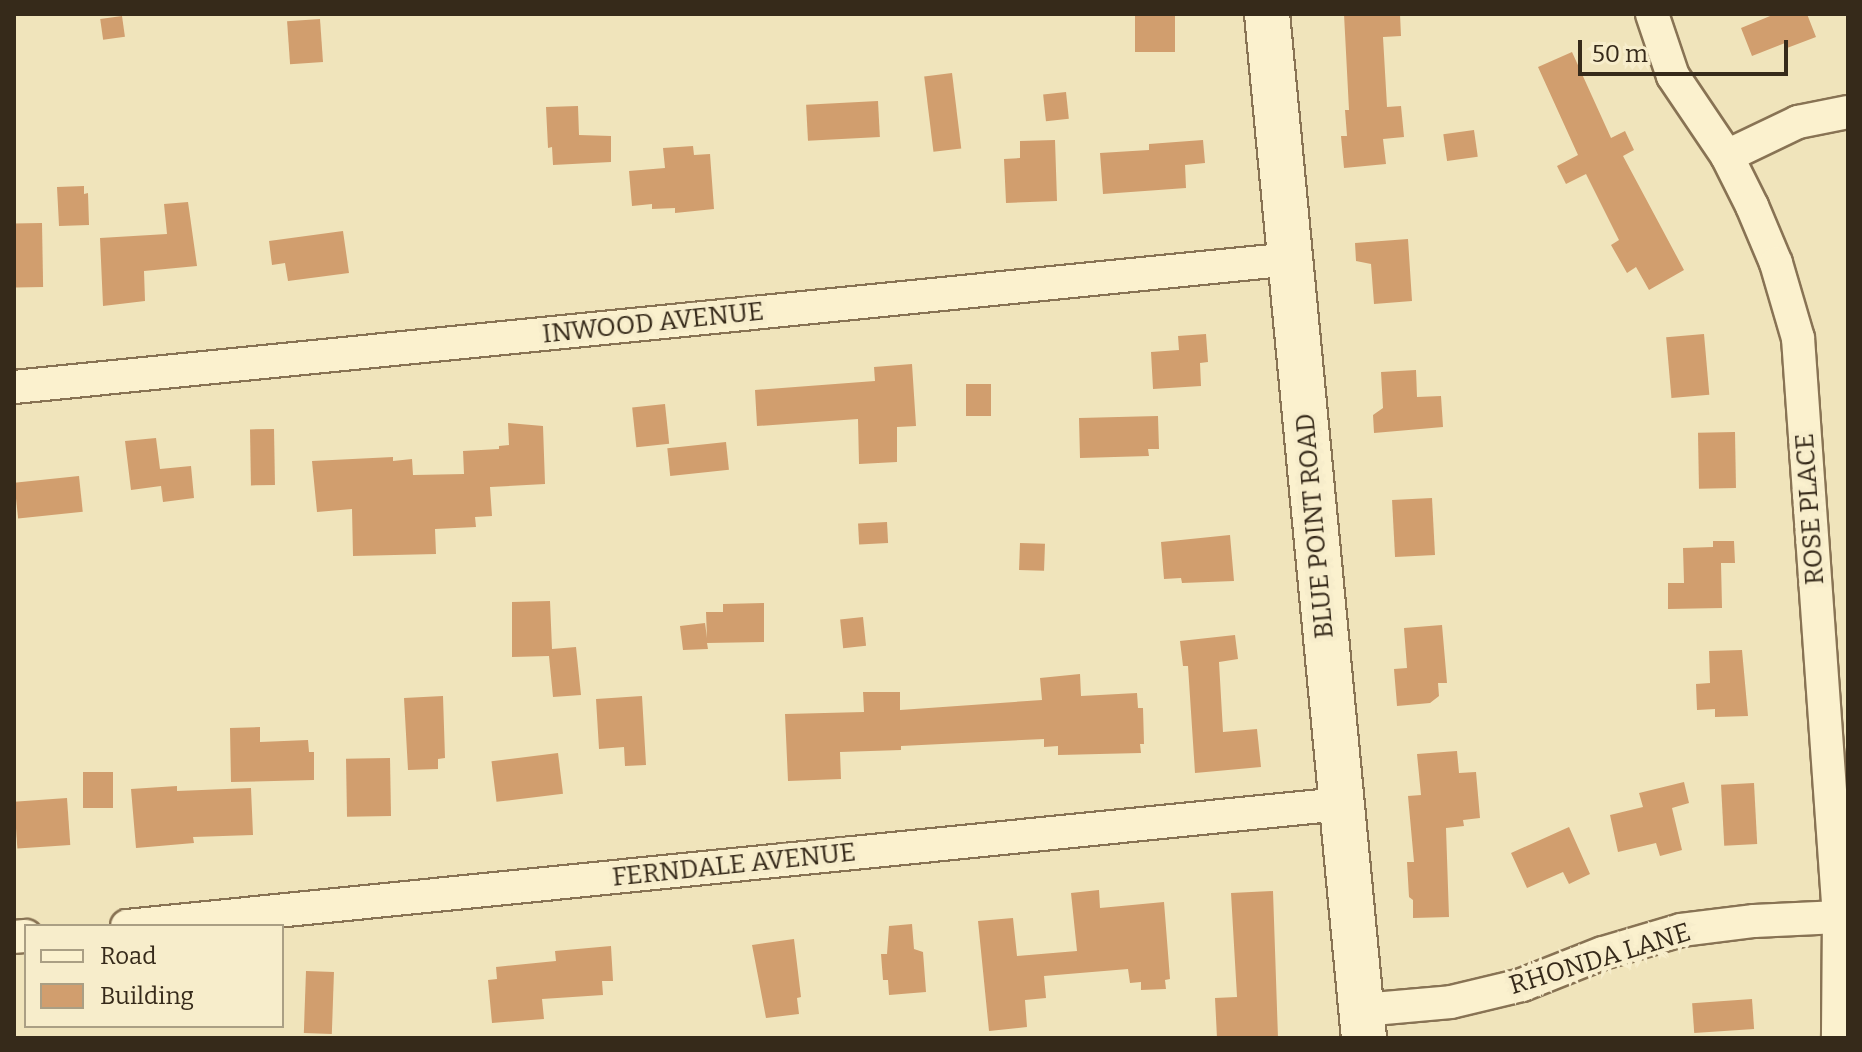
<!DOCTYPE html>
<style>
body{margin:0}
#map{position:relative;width:1862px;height:1052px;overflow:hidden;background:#f0e4bb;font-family:Bitter,serif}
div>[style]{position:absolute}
.building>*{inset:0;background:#d19e6e;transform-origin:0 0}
.roads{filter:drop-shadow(2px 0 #887354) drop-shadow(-2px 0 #887354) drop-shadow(0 2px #887354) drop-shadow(0 -2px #887354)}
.street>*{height:32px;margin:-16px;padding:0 16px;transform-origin:16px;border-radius:16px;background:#fbf1ce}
.secondary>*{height:44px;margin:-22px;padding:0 22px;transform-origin:22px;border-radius:22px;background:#fbf1ce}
span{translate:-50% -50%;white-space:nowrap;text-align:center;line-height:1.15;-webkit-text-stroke:8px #f7edcb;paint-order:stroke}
.street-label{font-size:26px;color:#362a1a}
.frame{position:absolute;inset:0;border:16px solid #362a1a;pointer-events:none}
.legend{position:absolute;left:24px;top:924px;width:260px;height:104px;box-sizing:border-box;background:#f7edcb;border:2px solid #aa9f84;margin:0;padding:10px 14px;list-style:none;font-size:24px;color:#362a1a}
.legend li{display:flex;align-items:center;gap:16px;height:40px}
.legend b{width:40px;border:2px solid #aa9f84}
.scale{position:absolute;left:1578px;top:40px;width:210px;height:36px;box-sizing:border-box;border:4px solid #362a1a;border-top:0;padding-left:10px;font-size:24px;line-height:28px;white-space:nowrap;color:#362a1a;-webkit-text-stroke:6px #f7edcb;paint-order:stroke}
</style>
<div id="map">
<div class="building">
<div style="left:1135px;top:14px;width:40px;height:38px"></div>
<div style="clip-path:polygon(1344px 14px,1400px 14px,1401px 36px,1383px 37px,1387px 107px,1401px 106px,1404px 137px,1383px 139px,1386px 164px,1344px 168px,1341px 136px,1347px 136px,1345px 110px,1349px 110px)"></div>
<div style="clip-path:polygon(1775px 14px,1807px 14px,1816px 37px,1787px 48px,1785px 43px,1752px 56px,1741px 28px)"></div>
<div style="left:122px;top:16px;width:21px;height:22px;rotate:82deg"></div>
<div style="left:320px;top:19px;width:43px;height:33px;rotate:86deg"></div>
<div style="clip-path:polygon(1572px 52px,1611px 138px,1625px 131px,1634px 150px,1623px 156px,1684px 270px,1649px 290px,1636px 267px,1627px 273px,1611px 245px,1619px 240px,1586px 174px,1566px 184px,1557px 166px,1578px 155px,1538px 67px)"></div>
<div style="left:952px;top:73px;width:76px;height:28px;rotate:83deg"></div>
<div style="left:1066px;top:92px;width:27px;height:23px;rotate:84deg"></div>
<div style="left:878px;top:101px;width:36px;height:72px;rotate:87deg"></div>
<div style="clip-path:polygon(578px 106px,579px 135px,611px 136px,611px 162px,553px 165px,552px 147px,548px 148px,546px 107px)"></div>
<div style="left:1474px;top:130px;width:27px;height:31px;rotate:82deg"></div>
<div style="clip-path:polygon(1055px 140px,1057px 201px,1006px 203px,1004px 159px,1020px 158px,1020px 141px)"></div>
<div style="clip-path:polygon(1203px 140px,1205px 163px,1185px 165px,1186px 188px,1103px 194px,1100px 153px,1149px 150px,1149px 144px)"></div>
<div style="clip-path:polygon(693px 146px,694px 155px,710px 154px,714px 209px,675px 213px,675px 208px,652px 209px,652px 204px,632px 206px,629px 171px,665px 168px,663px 148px)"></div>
<div style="clip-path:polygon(84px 186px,84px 194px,88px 193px,89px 225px,59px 226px,57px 187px)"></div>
<div style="clip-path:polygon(188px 202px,197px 266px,144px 271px,145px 301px,103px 306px,100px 238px,167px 234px,164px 204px)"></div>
<div style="left:42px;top:223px;width:64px;height:28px;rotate:89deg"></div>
<div style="clip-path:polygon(343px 231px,349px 273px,288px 281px,285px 263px,272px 265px,269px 241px)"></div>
<div style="clip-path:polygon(1408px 239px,1412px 301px,1374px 304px,1371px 264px,1356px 261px,1355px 243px)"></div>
<div style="clip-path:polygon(1206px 334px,1208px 362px,1200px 363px,1201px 386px,1153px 389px,1151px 352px,1179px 350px,1178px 336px)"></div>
<div style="left:1704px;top:334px;width:61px;height:38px;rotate:85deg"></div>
<div style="clip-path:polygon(912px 364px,916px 426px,897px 427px,897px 462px,859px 464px,858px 419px,757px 426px,755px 390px,875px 381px,874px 367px)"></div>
<div style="clip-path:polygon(1416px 370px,1417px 397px,1441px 396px,1443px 427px,1374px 433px,1373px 415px,1383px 408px,1381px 372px)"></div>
<div style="left:966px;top:384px;width:25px;height:32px"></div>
<div style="left:665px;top:404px;width:40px;height:33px;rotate:84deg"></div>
<div style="clip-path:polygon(1158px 416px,1159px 449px,1148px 449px,1149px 456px,1080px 458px,1079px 418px)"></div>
<div style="clip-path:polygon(508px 423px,543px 426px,545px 484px,490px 487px,492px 516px,475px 517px,476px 527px,435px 529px,436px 554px,353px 556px,352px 509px,317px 512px,312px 461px,393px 457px,393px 461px,412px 459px,413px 475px,464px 474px,463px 451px,499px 449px,499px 446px,509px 445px)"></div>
<div style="left:274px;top:429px;width:56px;height:24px;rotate:89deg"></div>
<div style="left:1735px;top:432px;width:56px;height:37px;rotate:89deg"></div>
<div style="clip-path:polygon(156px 438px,160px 469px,191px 466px,194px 498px,163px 502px,161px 486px,131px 490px,125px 441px)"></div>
<div style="left:726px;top:442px;width:28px;height:59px;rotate:84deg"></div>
<div style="left:79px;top:476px;width:36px;height:65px;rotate:84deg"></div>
<div style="left:1432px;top:498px;width:57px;height:40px;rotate:87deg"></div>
<div style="left:887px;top:522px;width:21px;height:29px;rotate:87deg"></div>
<div style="clip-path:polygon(1230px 535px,1234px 581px,1182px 583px,1181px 578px,1164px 579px,1161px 542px)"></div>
<div style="clip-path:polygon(1713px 541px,1734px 541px,1735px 563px,1721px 563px,1722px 608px,1668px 609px,1668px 583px,1684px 583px,1683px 548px,1713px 547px)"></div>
<div style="left:1020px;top:543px;width:25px;height:27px;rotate:2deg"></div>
<div style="clip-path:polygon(550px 601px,552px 649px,576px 647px,581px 695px,553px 697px,549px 656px,512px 657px,512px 602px)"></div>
<div style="clip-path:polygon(764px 603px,764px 642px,707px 643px,708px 649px,683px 650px,680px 626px,705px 623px,707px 638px,706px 612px,723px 612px,723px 604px)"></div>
<div style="left:863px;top:617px;width:29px;height:23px;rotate:84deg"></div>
<div style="clip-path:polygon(1442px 625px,1447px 683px,1438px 683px,1439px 696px,1430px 703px,1397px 706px,1394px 669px,1407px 668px,1404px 628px)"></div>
<div style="clip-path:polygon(1235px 635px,1238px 659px,1219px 662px,1223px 732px,1257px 729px,1261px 767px,1195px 773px,1188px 666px,1183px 666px,1180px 641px)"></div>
<div style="clip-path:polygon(1742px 650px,1748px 716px,1715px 717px,1715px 709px,1697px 710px,1696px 684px,1710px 683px,1709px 651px)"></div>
<div style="clip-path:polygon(1080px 674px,1081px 696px,1137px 693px,1138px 708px,1143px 708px,1144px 744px,1140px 744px,1141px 753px,1058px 755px,1058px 746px,1044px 747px,1044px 739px,901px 746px,901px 750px,840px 752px,841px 779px,788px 781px,785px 714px,864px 712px,863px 692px,900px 692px,900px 710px,1042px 700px,1040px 678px)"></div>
<div style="clip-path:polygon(443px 696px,445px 758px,438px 759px,438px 769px,408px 770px,404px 698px)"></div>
<div style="clip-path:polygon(642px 696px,646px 765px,625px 766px,624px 747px,599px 749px,596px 699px)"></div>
<div style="clip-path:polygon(260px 727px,260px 742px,308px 740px,309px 752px,314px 752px,314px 780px,231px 782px,230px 728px)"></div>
<div style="clip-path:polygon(1457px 751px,1459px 773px,1476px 772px,1480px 818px,1463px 820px,1464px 826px,1446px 828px,1449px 917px,1413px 918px,1413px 900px,1409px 897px,1407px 862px,1414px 862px,1408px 796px,1421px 795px,1417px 754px)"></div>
<div style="left:558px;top:753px;width:41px;height:67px;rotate:83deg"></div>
<div style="left:390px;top:758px;width:58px;height:44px;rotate:89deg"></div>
<div style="left:83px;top:772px;width:30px;height:36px"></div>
<div style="clip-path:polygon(1684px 782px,1689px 803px,1672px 808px,1682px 850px,1660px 856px,1656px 843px,1618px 852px,1610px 815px,1643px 807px,1639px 793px)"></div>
<div style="left:1754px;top:783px;width:61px;height:33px;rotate:87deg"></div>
<div style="clip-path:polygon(177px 786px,177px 791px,251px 788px,253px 835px,193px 837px,194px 843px,136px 848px,131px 789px)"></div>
<div style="left:67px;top:798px;width:47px;height:53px;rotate:86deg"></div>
<div style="clip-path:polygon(1569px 827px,1590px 874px,1569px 884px,1563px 872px,1527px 888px,1511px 853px)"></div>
<div style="clip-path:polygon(1099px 890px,1100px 908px,1164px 902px,1170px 979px,1165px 980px,1166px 989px,1141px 990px,1141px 982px,1130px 983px,1128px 969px,1044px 976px,1046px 998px,1025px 1000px,1027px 1027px,989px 1031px,978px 921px,1013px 918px,1017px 956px,1077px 951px,1071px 893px)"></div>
<div style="clip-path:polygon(1273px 891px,1278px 1038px,1217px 1038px,1215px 998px,1237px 997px,1231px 893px)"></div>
<div style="clip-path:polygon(912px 924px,914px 949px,923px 952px,926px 992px,889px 995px,888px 980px,883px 980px,881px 954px,887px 954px,889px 926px)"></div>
<div style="clip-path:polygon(794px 939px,801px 997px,797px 998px,799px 1014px,766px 1018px,752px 945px)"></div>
<div style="clip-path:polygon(611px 946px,613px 981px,602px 981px,603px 995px,542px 999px,544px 1019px,492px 1023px,488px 980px,497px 979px,496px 967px,556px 961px,555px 951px)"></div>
<div style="left:306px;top:971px;width:28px;height:62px;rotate:2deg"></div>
<div style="left:1752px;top:999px;width:30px;height:60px;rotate:86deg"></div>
</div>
<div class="roads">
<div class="street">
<div style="left:1652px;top:14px;width:65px;rotate:71.3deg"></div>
<div style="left:1673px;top:76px;width:97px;rotate:56deg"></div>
<div style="left:1727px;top:156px;width:56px;rotate:63.4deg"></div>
<div style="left:1752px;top:206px;width:62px;rotate:67.2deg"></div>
<div style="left:1776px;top:263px;width:78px;rotate:73.7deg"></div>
<div style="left:1798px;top:338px;width:580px;rotate:85.95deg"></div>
<div style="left:1839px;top:917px;width:121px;rotate:90.5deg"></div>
<div style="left:1727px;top:156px;width:79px;rotate:-25.6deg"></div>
<div style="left:1798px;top:122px;width:51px;rotate:-11.3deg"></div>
<div style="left:14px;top:387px;width:1283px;rotate:-5.72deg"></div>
<div style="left:127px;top:926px;width:1219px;rotate:-5.74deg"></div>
<div style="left:14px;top:937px;width:12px;rotate:-5deg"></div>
<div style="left:1362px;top:1010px;width:89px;rotate:-5.1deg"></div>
<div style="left:1451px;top:1002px;width:73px;rotate:-13.5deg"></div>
<div style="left:1522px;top:985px;width:87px;rotate:-21.6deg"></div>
<div style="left:1603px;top:953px;width:81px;rotate:-16.4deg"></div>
<div style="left:1681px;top:930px;width:74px;rotate:-7deg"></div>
<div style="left:1754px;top:921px;width:85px;rotate:-2.7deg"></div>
</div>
<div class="secondary">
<div style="left:1267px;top:14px;width:1029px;rotate:84.59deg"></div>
</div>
</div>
<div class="street-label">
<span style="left:653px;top:323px;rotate:-6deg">INWOOD AVENUE</span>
<span style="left:1810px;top:509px;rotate:-94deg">ROSE PLACE</span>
<span style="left:1315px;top:526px;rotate:-95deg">BLUE POINT ROAD</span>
<span style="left:734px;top:865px;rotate:-6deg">FERNDALE AVENUE</span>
<span style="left:1600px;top:959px;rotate:-17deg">RHONDA LANE</span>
</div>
<div class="frame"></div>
<ul class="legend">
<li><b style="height:10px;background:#fbf1ce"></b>Road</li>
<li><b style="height:22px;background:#d19e6e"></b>Building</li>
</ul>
<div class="scale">50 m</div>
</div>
